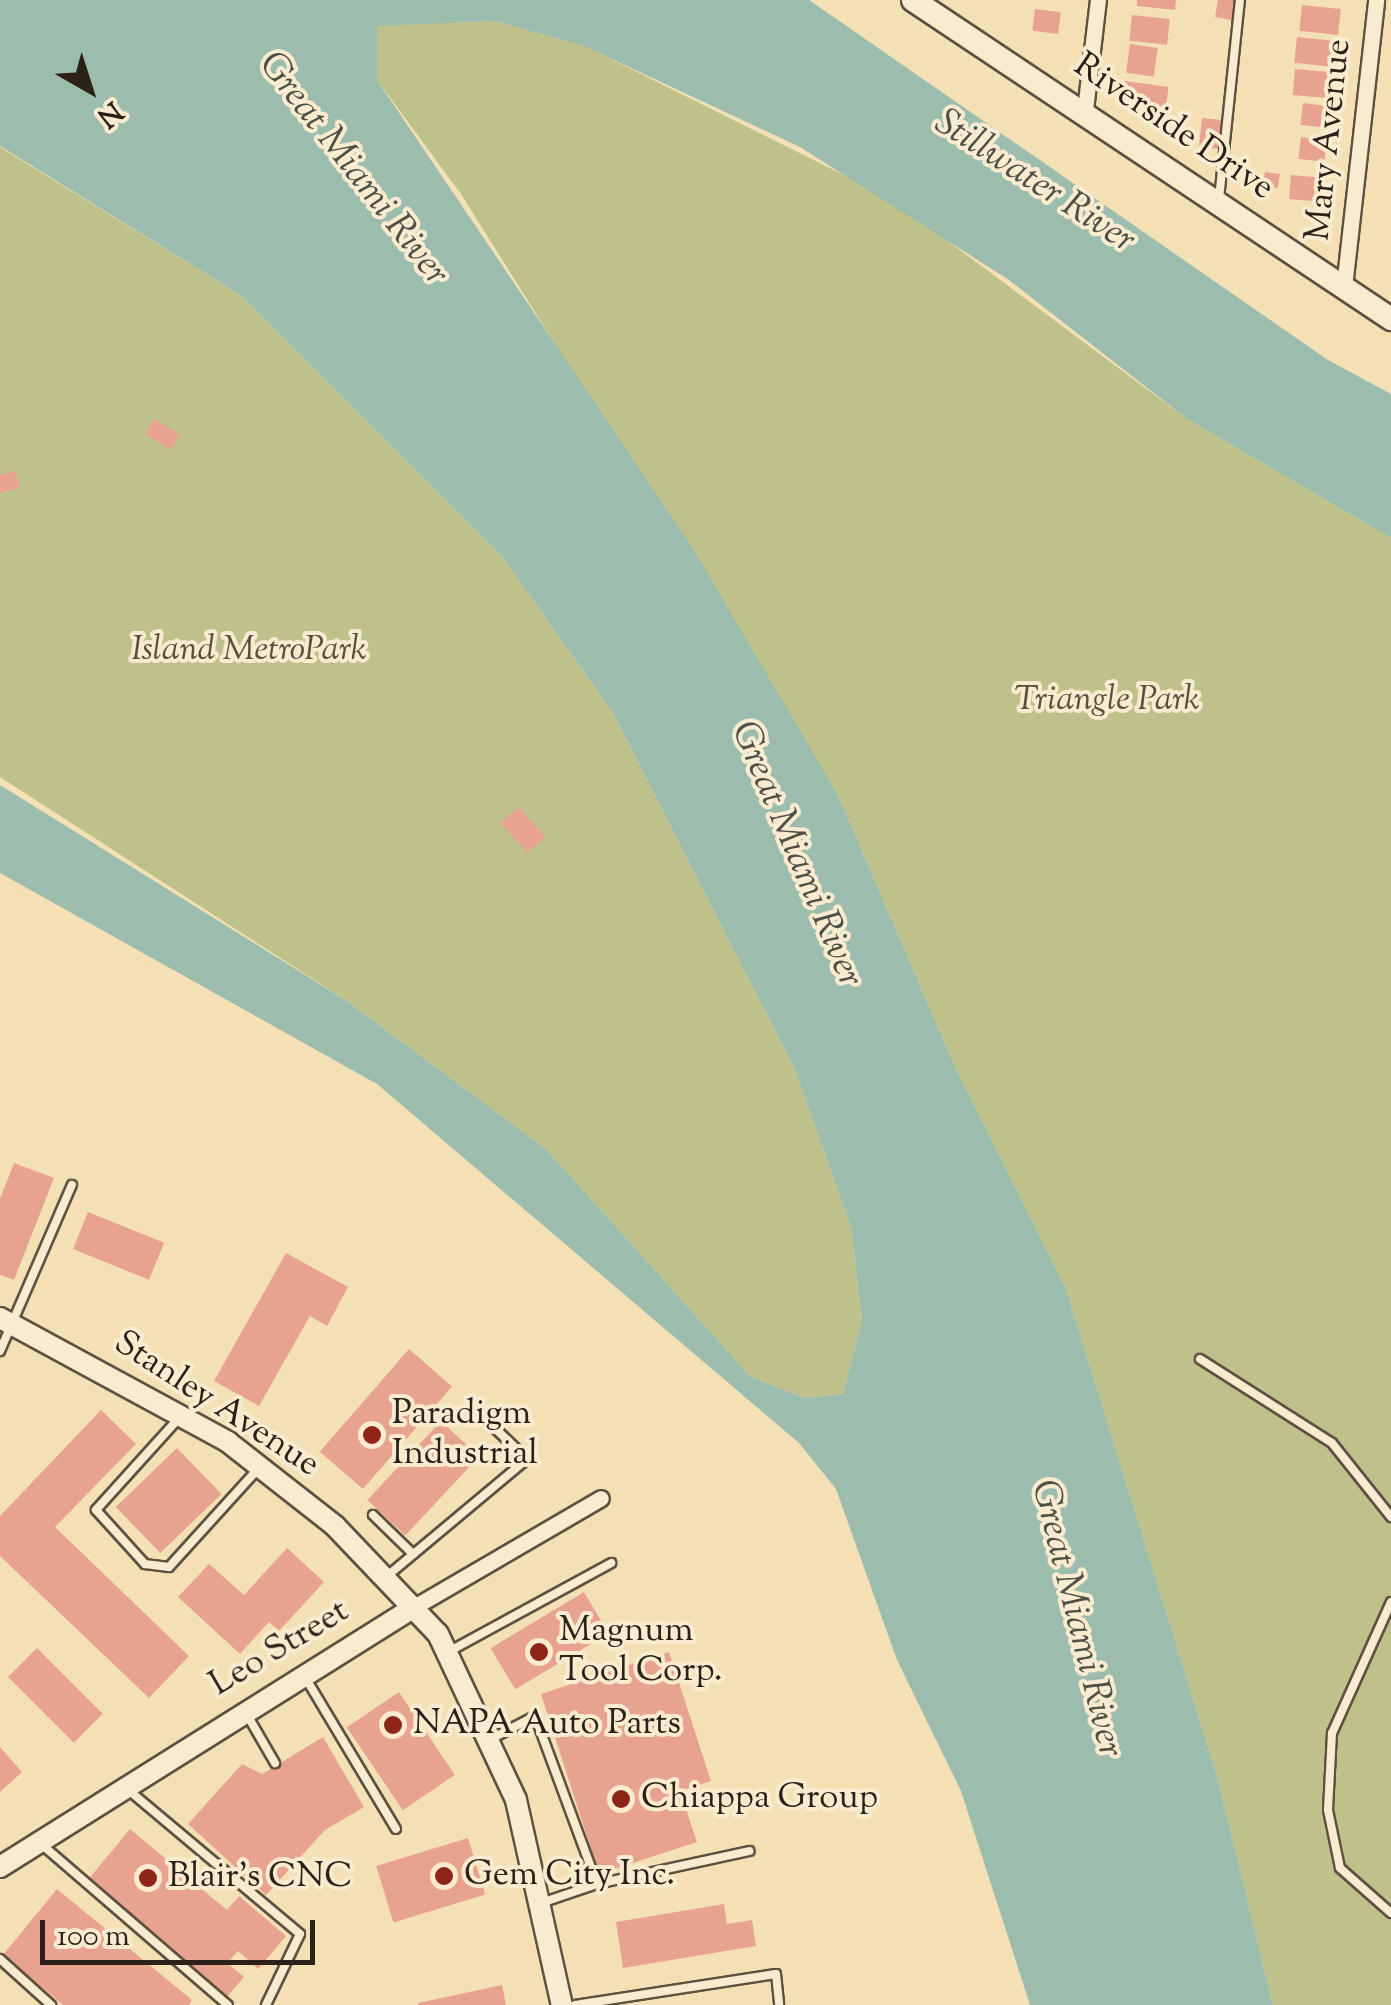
<!DOCTYPE html>
<style>
body{margin:0}
#map{position:relative;width:1391px;height:2005px;overflow:hidden;background:#f4e0b5;font-family:"Sorts Mill Goudy",serif}
div>[style]{position:absolute}
.green>*{inset:0;background:#bfc18b}
.water>*{inset:0;background:#9cbdae}
.building>*{inset:0;background:#e8a390;transform-origin:0 0}
.roads{filter:drop-shadow(2px 0 #5e5140) drop-shadow(-2px 0 #5e5140) drop-shadow(0 2px #5e5140) drop-shadow(0 -2px #5e5140)}
.service>*{height:8px;margin:-4px;padding:0 4px;transform-origin:4px;border-radius:4px;background:#f8ebcf}
.minor>*{height:15px;margin:-7.5px;padding:0 7.5px;transform-origin:7.5px;border-radius:7.5px;background:#f8ebcf}
.tertiary>*{height:20px;margin:-10px;padding:0 10px;transform-origin:10px;border-radius:10px;background:#f8ebcf}
.secondary>*{height:22px;margin:-11px;padding:0 11px;transform-origin:11px;border-radius:11px;background:#f8ebcf}
.dots>*{width:28px;height:28px;translate:-50% -50%;box-sizing:border-box;border:5px solid #f8ebcf;border-radius:50%}
span{translate:-50% -50%;white-space:nowrap;text-align:center;line-height:1.15;-webkit-text-stroke:8px #f8ebcf;paint-order:stroke}
.street-label{font-size:35px;color:#2c2119}
.park-label{font-size:35px;color:#58513b;font-style:italic}
.poi-label{font-size:35px;color:#2c2119}
.left{translate:0 -50%;text-align:left}
.water-label{font-size:38px;color:#4e5046;font-style:italic}
.north{position:absolute;left:40px;top:40px;width:100px;height:100px;-webkit-text-stroke:8px #f8ebcf;paint-order:stroke;rotate:141deg;font-size:28px;font-weight:700;line-height:40px;text-align:center;color:#2c2119}
.north::after{content:'';display:block;margin:auto;width:35px;height:45px;background:#2c2119;clip-path:polygon(50% 0,100% 100%,50% 72%,0 100%)}
.scale{position:absolute;left:40px;top:1920px;width:275px;height:45px;box-sizing:border-box;border:5px solid #2c2119;border-top:0;padding-left:12px;font-size:30px;line-height:35px;white-space:nowrap;color:#2c2119;-webkit-text-stroke:8px #f8ebcf;paint-order:stroke}
</style>
<div id="map">
<div class="green">
<div style="clip-path:polygon(495px 21px,585px 46px,890px 198px,1187px 419px,1391px 538px,1391px 2005px,1273px 2005px,1217px 1776px,1066px 1289px,956px 1069px,838px 795px,461px 194px,377px 80px,377px 25px)"></div>
<div style="clip-path:polygon(0 147px,240px 295px,504px 559px,613px 713px,795px 1070px,851px 1227px,862px 1320px,843px 1394px,804px 1398px,750px 1376px,546px 1149px,347px 1001px,0 777px)"></div>
</div>
<div class="water">
<div style="clip-path:polygon(0 0,809px 0,1328px 360px,1391px 394px,1391px 538px,1187px 419px,1009px 280px,800px 147px,584px 46px,495px 21px,377px 26px,377px 80px,689px 542px,838px 795px,956px 1069px,1066px 1289px,1217px 1776px,1273px 2005px,1030px 2005px,961px 1791px,897px 1660px,836px 1489px,799px 1443px,377px 1084px,0 873px,0 785px,347px 1001px,546px 1149px,750px 1376px,804px 1398px,843px 1394px,862px 1320px,851px 1227px,795px 1070px,613px 713px,504px 559px,240px 295px,0 146px)"></div>
</div>
<div class="building">
<div style="clip-path:polygon(1137px 0,1176px 0,1175px 10px,1137px 6px)"></div>
<div style="clip-path:polygon(1218px 0,1235px 0,1232px 20px,1215px 17px)"></div>
<div style="left:1302px;top:5px;width:39px;height:26px;rotate:6deg"></div>
<div style="left:1035px;top:9px;width:26px;height:22px;rotate:7deg"></div>
<div style="left:1132px;top:15px;width:38px;height:26px;rotate:6deg"></div>
<div style="left:1297px;top:37px;width:38px;height:26px;rotate:6deg"></div>
<div style="left:1130px;top:44px;width:28px;height:29px;rotate:8deg"></div>
<div style="left:1295px;top:69px;width:38px;height:26px;rotate:5deg"></div>
<div style="left:1125px;top:81px;width:44px;height:20px;rotate:8deg"></div>
<div style="left:1303px;top:103px;width:26px;height:22px;rotate:7deg"></div>
<div style="left:1202px;top:118px;width:20px;height:29px;rotate:6deg"></div>
<div style="left:1301px;top:137px;width:26px;height:22px;rotate:7deg"></div>
<div style="left:1265px;top:172px;width:15px;height:14px;rotate:8deg"></div>
<div style="left:1291px;top:175px;width:32px;height:24px;rotate:5deg"></div>
<div style="left:154px;top:419px;width:30px;height:18px;rotate:30deg"></div>
<div style="clip-path:polygon(16px 471px,20px 488px,0 493px,0 475px)"></div>
<div style="left:519px;top:807px;width:40px;height:24px;rotate:49deg"></div>
<div style="clip-path:polygon(14px 1163px,54px 1178px,14px 1280px,0 1275px,0 1199px)"></div>
<div style="left:88px;top:1212px;width:82px;height:40px;rotate:22deg"></div>
<div style="clip-path:polygon(286px 1253px,348px 1287px,327px 1326px,310px 1316px,259px 1406px,214px 1381px)"></div>
<div style="left:409px;top:1349px;width:57px;height:136px;rotate:41deg"></div>
<div style="clip-path:polygon(101px 1410px,136px 1444px,55px 1527px,189px 1656px,149px 1698px,0 1556px,0 1516px)"></div>
<div style="left:441px;top:1421px;width:52px;height:108px;rotate:43deg"></div>
<div style="left:177px;top:1448px;width:64px;height:85px;rotate:46deg"></div>
<div style="clip-path:polygon(287px 1548px,324px 1582px,279px 1631px,269px 1622px,240px 1654px,178px 1597px,209px 1564px,244px 1595px)"></div>
<div style="left:584px;top:1592px;width:48px;height:109px;rotate:59deg"></div>
<div style="left:37px;top:1648px;width:93px;height:41px;rotate:45deg"></div>
<div style="clip-path:polygon(669px 1652px,711px 1781px,680px 1791px,697px 1842px,599px 1874px,541px 1694px)"></div>
<div style="left:399px;top:1692px;width:100px;height:63px;rotate:56deg"></div>
<div style="clip-path:polygon(323px 1737px,364px 1807px,325px 1830px,266px 1895px,188px 1824px,242px 1764px,262px 1774px)"></div>
<div style="clip-path:polygon(0 1747px,22px 1772px,0 1792px)"></div>
<div style="clip-path:polygon(130px 1829px,227px 1910px,239px 1896px,286px 1936px,258px 1969px,238px 1951px,227px 1963px,244px 1977px,226px 1998px,87px 1881px)"></div>
<div style="left:468px;top:1838px;width:59px;height:96px;rotate:73deg"></div>
<div style="clip-path:polygon(57px 1889px,192px 2000px,189px 2005px,63px 2005px,3px 1955px)"></div>
<div style="clip-path:polygon(724px 1904px,727px 1924px,752px 1920px,756px 1946px,623px 1968px,616px 1922px)"></div>
<div style="clip-path:polygon(502px 1985px,506px 2005px,418px 2005px,418px 2003px)"></div>
</div>
<div class="roads">
<div class="service">
<div style="left:1219px;top:199px;width:200px;rotate:-84deg"></div>
<div style="left:0;top:1351px;width:181px;rotate:-66.6deg"></div>
<div style="left:1200px;top:1359px;width:156px;rotate:32.5deg"></div>
<div style="left:1332px;top:1443px;width:95px;rotate:51.4deg"></div>
<div style="left:179px;top:1418px;width:124px;rotate:132.1deg"></div>
<div style="left:96px;top:1510px;width:73px;rotate:47.8deg"></div>
<div style="left:145px;top:1564px;width:24px;rotate:7deg"></div>
<div style="left:169px;top:1567px;width:131px;rotate:-47.8deg"></div>
<div style="left:373px;top:1515px;width:56px;rotate:44.3deg"></div>
<div style="left:386px;top:1577px;width:184px;rotate:-39.9deg"></div>
<div style="left:527px;top:1459px;width:69px;rotate:-136.2deg"></div>
<div style="left:1391px;top:1602px;width:144px;rotate:114.2deg"></div>
<div style="left:1332px;top:1733px;width:77px;rotate:93deg"></div>
<div style="left:1328px;top:1810px;width:59px;rotate:78.3deg"></div>
<div style="left:1340px;top:1868px;width:68px;rotate:41.4deg"></div>
<div style="left:448px;top:1652px;width:186px;rotate:-28.6deg"></div>
<div style="left:305px;top:1677px;width:177px;rotate:59.1deg"></div>
<div style="left:246px;top:1713px;width:58px;rotate:59.9deg"></div>
<div style="left:491px;top:1739px;width:50px;rotate:-27.6deg"></div>
<div style="left:535px;top:1716px;width:179px;rotate:69.7deg"></div>
<div style="left:597px;top:1884px;width:56px;rotate:161.2deg"></div>
<div style="left:126px;top:1788px;width:227px;rotate:40deg"></div>
<div style="left:300px;top:1934px;width:79px;rotate:115.6deg"></div>
<div style="left:40px;top:1843px;width:248px;rotate:40.8deg"></div>
<div style="left:597px;top:1884px;width:156px;rotate:-12.2deg"></div>
<div style="left:0;top:1959px;width:69px;rotate:42deg"></div>
<div style="left:575px;top:2005px;width:203px;rotate:-8.8deg"></div>
<div style="left:776px;top:1974px;width:31px;rotate:84deg"></div>
</div>
<div class="minor">
<div style="left:1085px;top:110px;width:111px;rotate:-83.3deg"></div>
<div style="left:1344px;top:287px;width:289px;rotate:-83.6deg"></div>
<div style="left:414px;top:1607px;width:216px;rotate:-30.2deg"></div>
</div>
<div class="tertiary">
<div style="left:0;top:1318px;width:260px;rotate:28.5deg"></div>
<div style="left:228px;top:1442px;width:136px;rotate:38.1deg"></div>
<div style="left:335px;top:1526px;width:149px;rotate:46.4deg"></div>
<div style="left:438px;top:1634px;width:183px;rotate:64.8deg"></div>
<div style="left:516px;top:1800px;width:210px;rotate:77.4deg"></div>
<div style="left:0;top:1867px;width:489px;rotate:-32.1deg"></div>
</div>
<div class="secondary">
<div style="left:913px;top:0;width:575px;rotate:33.72deg"></div>
</div>
</div>
<div class="dots">
<div style="left:372px;top:1435px;background:#8f2418"></div>
<div style="left:539px;top:1652px;background:#8f2418"></div>
<div style="left:393px;top:1725px;background:#8f2418"></div>
<div style="left:621px;top:1799px;background:#8f2418"></div>
<div style="left:444px;top:1876px;background:#8f2418"></div>
<div style="left:148px;top:1878px;background:#8f2418"></div>
</div>
<div class="street-label">
<span style="left:1173px;top:128px;rotate:34deg">Riverside Drive</span>
<span style="left:1330px;top:140px;rotate:-84deg">Mary Avenue</span>
<span style="left:216px;top:1405px;rotate:33deg">Stanley Avenue</span>
<span style="left:280px;top:1649px;rotate:-31deg">Leo Street</span>
</div>
<div class="park-label">
<span style="left:249px;top:651px">Island MetroPark</span>
<span style="left:1107px;top:701px">Triangle Park</span>
</div>
<div class="poi-label">
<span class="left" style="left:392px;top:1435px">Paradigm<br>Industrial</span>
<span class="left" style="left:559px;top:1652px">Magnum<br>Tool Corp.</span>
<span class="left" style="left:413px;top:1725px">NAPA Auto Parts</span>
<span class="left" style="left:641px;top:1799px">Chiappa Group</span>
<span class="left" style="left:464px;top:1876px">Gem City Inc.</span>
<span class="left" style="left:168px;top:1878px">Blair's CNC</span>
</div>
<div class="water-label">
<span style="left:352px;top:170px;rotate:52deg">Great Miami River</span>
<span style="left:1034px;top:183px;rotate:33deg">Stillwater River</span>
<span style="left:795px;top:855px;rotate:67deg">Great Miami River</span>
<span style="left:1075px;top:1619px;rotate:76deg">Great Miami River</span>
</div>
<div class="north">N</div>
<div class="scale">100 m</div>
</div>
